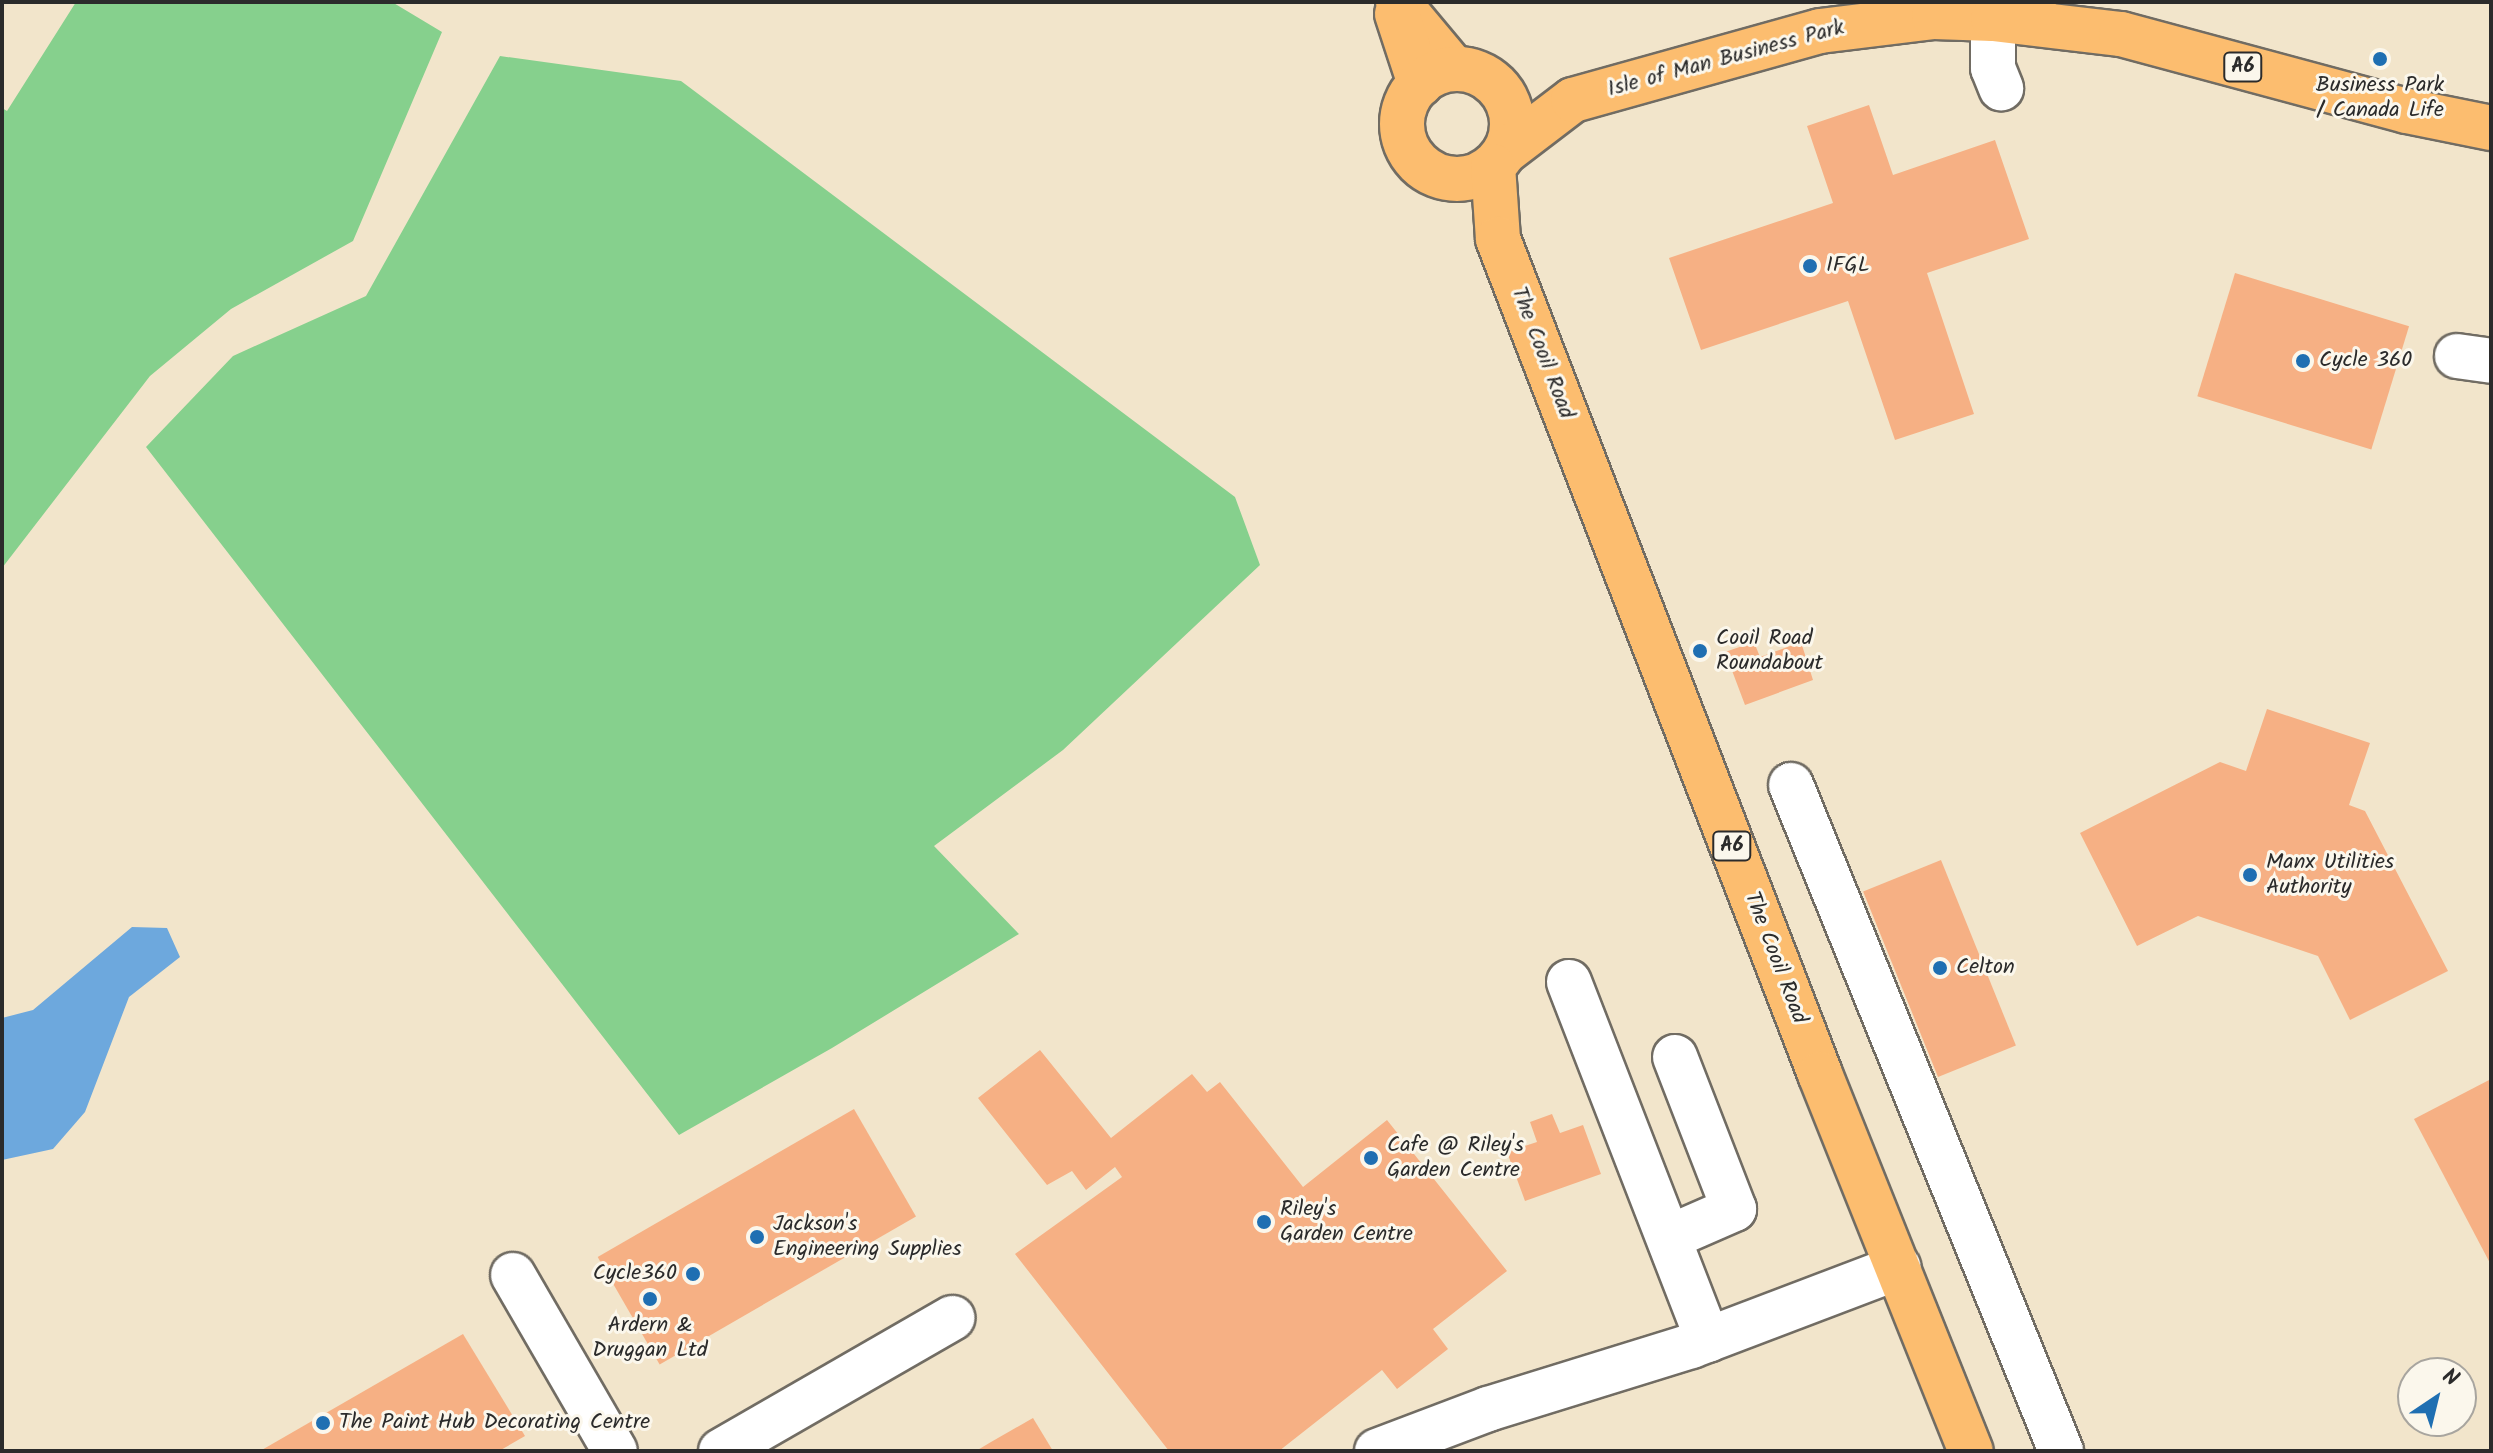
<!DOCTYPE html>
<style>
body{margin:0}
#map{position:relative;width:2493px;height:1453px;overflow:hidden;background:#f2e5cb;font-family:Kalam,sans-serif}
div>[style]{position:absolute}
.green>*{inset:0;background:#86d08d}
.water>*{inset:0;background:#6da8dd}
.building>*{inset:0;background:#f6b084;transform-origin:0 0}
.roads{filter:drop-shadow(2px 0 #716c63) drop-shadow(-2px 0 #716c63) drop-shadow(0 2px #716c63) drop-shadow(0 -2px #716c63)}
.minor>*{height:44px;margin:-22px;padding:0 22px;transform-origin:22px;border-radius:22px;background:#fff}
.major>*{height:44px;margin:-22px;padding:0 22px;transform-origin:22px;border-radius:22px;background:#fcbd6f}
.highway>*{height:44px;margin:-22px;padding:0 22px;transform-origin:22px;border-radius:22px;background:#fcbd6f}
.highway>.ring{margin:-22px;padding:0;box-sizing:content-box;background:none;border:44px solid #fcbd6f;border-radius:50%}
.dots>*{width:22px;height:22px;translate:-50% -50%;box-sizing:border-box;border:4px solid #fbf7ec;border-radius:50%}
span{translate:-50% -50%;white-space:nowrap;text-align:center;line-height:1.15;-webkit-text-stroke:6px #fbf7ec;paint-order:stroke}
.shield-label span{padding:2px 6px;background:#fbf7ec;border:2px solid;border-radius:6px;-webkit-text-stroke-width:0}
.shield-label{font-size:20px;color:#2b2b2b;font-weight:700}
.street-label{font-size:22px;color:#2b2b2b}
.poi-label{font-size:22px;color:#2b2b2b}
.left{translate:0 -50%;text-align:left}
.right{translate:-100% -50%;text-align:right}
.frame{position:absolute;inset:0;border:4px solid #2b2b2b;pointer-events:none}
.north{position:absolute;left:2397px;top:1357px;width:80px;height:80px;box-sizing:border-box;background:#fbf7ec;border:2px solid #a8a59f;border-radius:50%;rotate:35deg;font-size:22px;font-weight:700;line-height:32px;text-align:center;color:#2b2b2b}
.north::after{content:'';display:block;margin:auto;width:28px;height:36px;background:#1f6fb2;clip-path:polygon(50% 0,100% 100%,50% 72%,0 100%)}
</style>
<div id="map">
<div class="green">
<div style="clip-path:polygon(76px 2px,392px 2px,442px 32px,353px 241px,231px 309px,150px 376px,2px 568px,2px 108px,7px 111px)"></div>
<div style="clip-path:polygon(500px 56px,681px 81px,1235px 497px,1260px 565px,1063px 750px,934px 846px,1019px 934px,832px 1048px,679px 1135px,146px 447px,233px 356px,366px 296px)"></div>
</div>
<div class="water">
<div style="clip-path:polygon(132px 927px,167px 928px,180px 957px,129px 997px,85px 1112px,53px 1149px,2px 1160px,2px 1018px,33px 1010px)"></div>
</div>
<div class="building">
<div style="clip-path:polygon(1869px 105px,1893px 175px,1995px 140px,2029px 239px,1927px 273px,1974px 414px,1895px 440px,1848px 301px,1701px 350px,1669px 258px,1833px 203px,1807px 126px)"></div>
<div style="left:2235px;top:273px;width:182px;height:129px;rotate:17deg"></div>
<div style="clip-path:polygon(1754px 642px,1760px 657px,1801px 642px,1813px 680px,1745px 705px,1725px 652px)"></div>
<div style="clip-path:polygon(2267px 709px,2370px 743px,2349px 805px,2365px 811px,2448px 971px,2350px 1020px,2318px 956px,2198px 916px,2137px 946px,2080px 833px,2220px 762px,2246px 771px)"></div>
<div style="left:1941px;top:860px;width:200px;height:84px;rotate:68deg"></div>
<div style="clip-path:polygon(1040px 1050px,1111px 1138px,1192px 1074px,1207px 1092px,1220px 1082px,1303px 1187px,1387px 1120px,1507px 1271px,1433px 1329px,1448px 1349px,1397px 1389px,1382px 1370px,1279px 1451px,1169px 1451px,1015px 1254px,1122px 1177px,1115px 1167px,1086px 1190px,1072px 1171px,1047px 1185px,978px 1098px)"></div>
<div style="clip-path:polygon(2491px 1079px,2491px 1265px,2414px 1119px)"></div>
<div style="left:854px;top:1109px;width:124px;height:296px;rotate:60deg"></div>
<div style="clip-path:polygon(1552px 1114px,1560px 1133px,1583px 1125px,1601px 1174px,1525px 1201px,1507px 1152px,1537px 1142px,1530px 1122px)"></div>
<div style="clip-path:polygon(463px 1334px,525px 1436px,499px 1451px,260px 1451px)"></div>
<div style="clip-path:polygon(1033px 1418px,1053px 1451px,976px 1451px,991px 1442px)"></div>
</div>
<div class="roads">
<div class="minor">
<div style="left:1993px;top:19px;width:49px;rotate:90deg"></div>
<div style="left:1993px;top:68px;width:22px;rotate:68deg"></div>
<div style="left:2457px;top:356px;width:34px;rotate:8deg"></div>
<div style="left:1791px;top:785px;width:719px;rotate:67.93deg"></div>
<div style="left:1569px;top:982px;width:384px;rotate:68.8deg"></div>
<div style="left:1670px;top:1237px;width:70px;rotate:-23.6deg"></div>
<div style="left:1734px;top:1209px;width:163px;rotate:-111.2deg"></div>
<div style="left:513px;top:1275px;width:203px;rotate:59.9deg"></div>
<div style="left:721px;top:1451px;width:267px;rotate:-29.9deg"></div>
<div style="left:1377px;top:1451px;width:119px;rotate:-20.7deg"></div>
<div style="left:1488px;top:1409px;width:213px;rotate:-17.2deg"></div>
<div style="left:1691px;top:1346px;width:222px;rotate:-20.8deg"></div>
</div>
<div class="major">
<div style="left:1398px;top:2px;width:87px;rotate:50.1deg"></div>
<div style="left:1397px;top:14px;width:74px;rotate:71.8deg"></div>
</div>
<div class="highway">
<div class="ring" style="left:1402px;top:69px;width:66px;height:66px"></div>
<div style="left:1506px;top:151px;width:84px;rotate:-37.3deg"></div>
<div style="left:1573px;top:100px;width:256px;rotate:-15.6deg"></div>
<div style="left:1820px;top:31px;width:115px;rotate:-7deg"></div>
<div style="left:1934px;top:17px;width:59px;rotate:1.9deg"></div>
<div style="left:1993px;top:19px;width:129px;rotate:6.7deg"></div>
<div style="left:2121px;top:34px;width:296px;rotate:15.1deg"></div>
<div style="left:2407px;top:111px;width:86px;rotate:11.4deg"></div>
<div style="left:1493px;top:166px;width:73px;rotate:86.1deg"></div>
<div style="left:1498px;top:239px;width:895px;rotate:68.91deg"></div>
<div style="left:1820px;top:1074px;width:406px;rotate:68.2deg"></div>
</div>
</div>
<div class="dots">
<div style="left:2380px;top:59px;background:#1f6fb2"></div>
<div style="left:1810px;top:266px;background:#1f6fb2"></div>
<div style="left:2303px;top:361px;background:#1f6fb2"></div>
<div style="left:1700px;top:651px;background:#1f6fb2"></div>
<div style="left:2250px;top:875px;background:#1f6fb2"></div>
<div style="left:1940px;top:968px;background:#1f6fb2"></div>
<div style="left:1371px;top:1158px;background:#1f6fb2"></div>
<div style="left:1264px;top:1222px;background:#1f6fb2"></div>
<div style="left:757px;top:1237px;background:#1f6fb2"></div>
<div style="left:693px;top:1274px;background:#1f6fb2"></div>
<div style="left:650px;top:1299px;background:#1f6fb2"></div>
<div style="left:323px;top:1423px;background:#1f6fb2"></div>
</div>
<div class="shield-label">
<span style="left:2243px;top:67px">A6</span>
<span style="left:1732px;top:846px">A6</span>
</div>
<div class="street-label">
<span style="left:1726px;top:59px;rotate:-15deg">Isle of Man Business Park</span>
<span style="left:1542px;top:353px;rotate:69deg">The Cooil Road</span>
<span style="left:1775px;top:958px;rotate:69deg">The Cooil Road</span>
</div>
<div class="poi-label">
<span style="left:2380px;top:98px">Business Park<br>/ Canada Life</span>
<span class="left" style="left:1826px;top:266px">IFGL</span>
<span class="left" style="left:2319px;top:361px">Cycle 360</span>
<span class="left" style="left:1716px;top:651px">Cooil Road<br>Roundabout</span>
<span class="left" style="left:2266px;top:875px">Manx Utilities<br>Authority</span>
<span class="left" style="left:1956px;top:968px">Celton</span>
<span class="left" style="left:1387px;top:1158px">Cafe @ Riley's<br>Garden Centre</span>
<span class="left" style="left:1280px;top:1222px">Riley's<br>Garden Centre</span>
<span class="left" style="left:773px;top:1237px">Jackson's<br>Engineering Supplies</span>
<span class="right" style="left:677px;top:1274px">Cycle360</span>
<span style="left:650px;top:1338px">Ardern &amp;<br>Druggan Ltd</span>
<span class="left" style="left:339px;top:1423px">The Paint Hub Decorating Centre</span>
</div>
<div class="frame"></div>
<div class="north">N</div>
</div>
